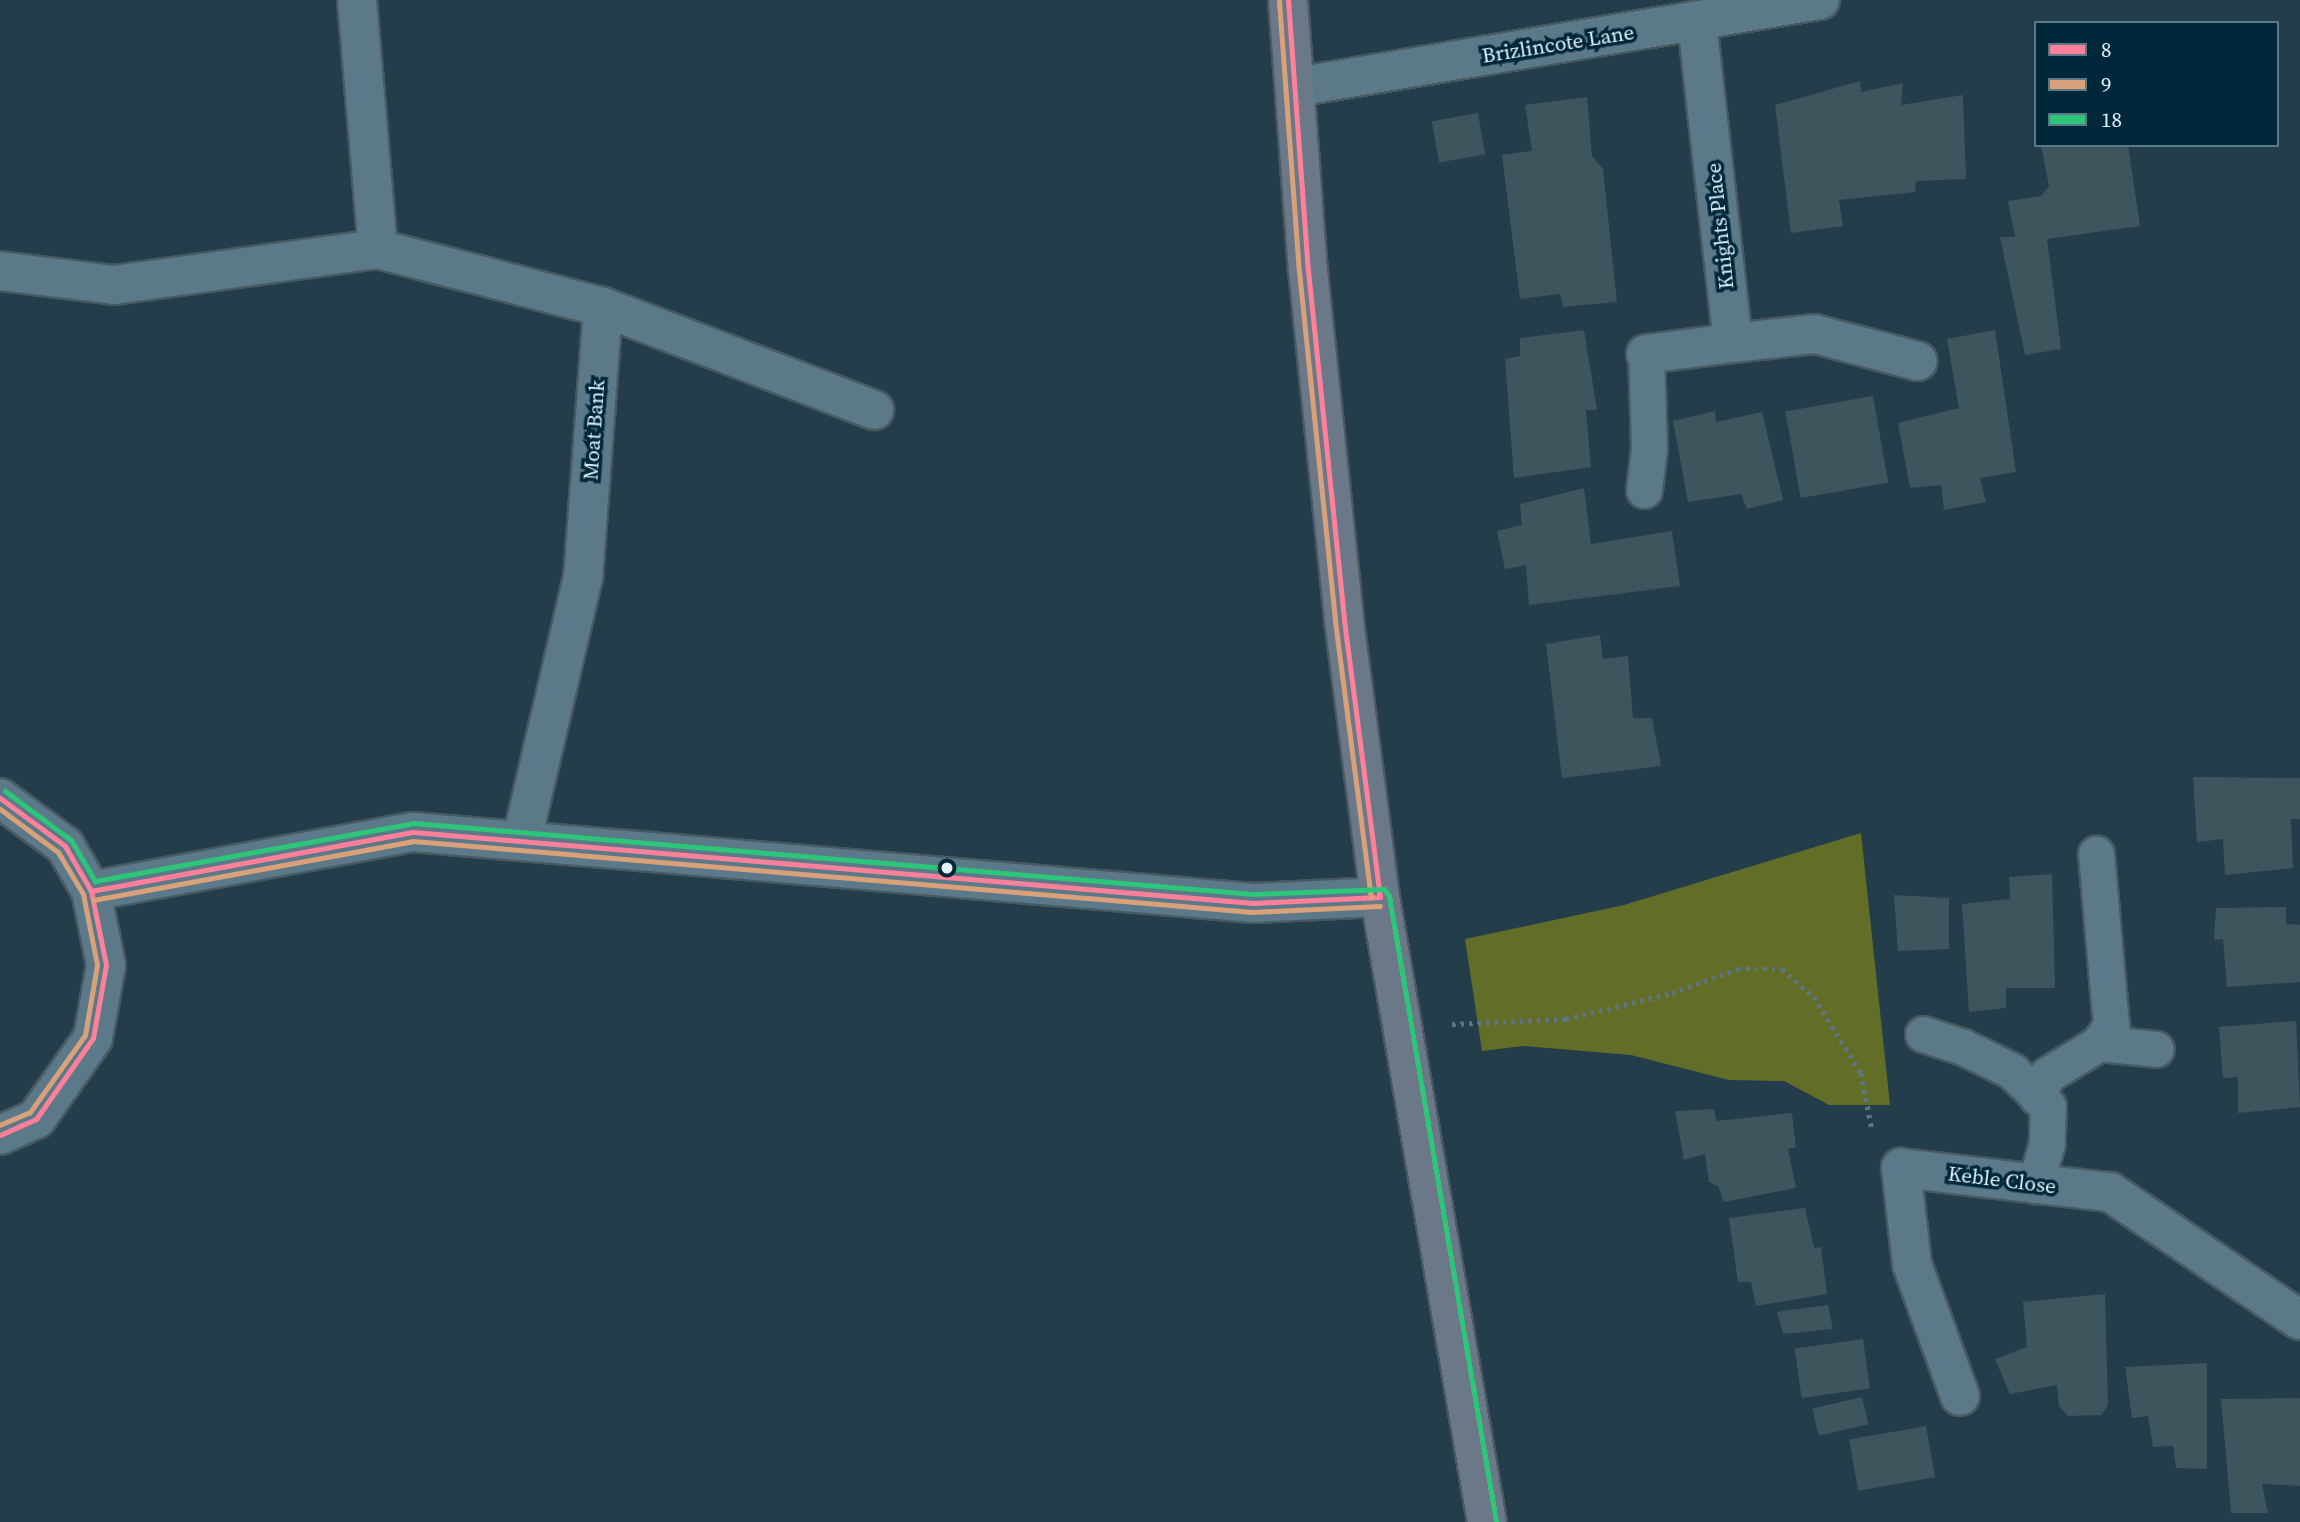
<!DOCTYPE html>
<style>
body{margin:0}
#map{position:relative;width:2300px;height:1522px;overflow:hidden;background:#233d4a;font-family:"Source Serif 4",serif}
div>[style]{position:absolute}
.forest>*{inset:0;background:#626d28}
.building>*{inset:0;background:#3f555e;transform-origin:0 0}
.path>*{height:4.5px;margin-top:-2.25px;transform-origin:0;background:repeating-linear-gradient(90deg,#5e7582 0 3.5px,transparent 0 8.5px)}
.roads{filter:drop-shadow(2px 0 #495962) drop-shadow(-2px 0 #495962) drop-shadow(0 2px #495962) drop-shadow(0 -2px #495962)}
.service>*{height:35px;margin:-17.5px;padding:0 17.5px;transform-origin:17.5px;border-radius:17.5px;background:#5b7989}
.minor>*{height:38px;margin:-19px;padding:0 19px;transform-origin:19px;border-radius:19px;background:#5b7989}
.tertiary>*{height:38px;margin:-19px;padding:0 19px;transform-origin:19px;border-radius:19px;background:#5b7989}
.trunk>*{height:38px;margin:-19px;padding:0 19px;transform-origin:19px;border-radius:19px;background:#6a7888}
.bus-1>*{height:5px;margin:-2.5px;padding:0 2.5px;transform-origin:2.5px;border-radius:2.5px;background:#ff8098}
.bus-2>*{height:5px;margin:-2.5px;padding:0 2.5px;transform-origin:2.5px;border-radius:2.5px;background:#d9a179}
.bus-3>*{height:5px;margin:-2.5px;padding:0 2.5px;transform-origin:2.5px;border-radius:2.5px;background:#2dc577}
.dots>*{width:19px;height:19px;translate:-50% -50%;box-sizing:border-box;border:4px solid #01273a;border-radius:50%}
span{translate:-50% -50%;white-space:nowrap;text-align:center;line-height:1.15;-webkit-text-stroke:7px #01273a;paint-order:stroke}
.street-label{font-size:21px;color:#e1f1fb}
.legend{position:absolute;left:2034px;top:21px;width:245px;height:126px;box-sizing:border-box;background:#01273a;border:2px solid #5b7887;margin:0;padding:9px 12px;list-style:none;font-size:21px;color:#e1f1fb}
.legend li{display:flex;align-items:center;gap:14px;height:35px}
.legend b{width:35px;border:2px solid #5b7887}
</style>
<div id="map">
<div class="forest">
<div style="clip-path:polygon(1861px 833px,1890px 1105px,1829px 1105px,1784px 1081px,1729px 1080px,1631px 1055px,1523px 1046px,1482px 1051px,1465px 939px,1624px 905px)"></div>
</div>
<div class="building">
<div style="clip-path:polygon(1860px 81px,1861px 92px,1903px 83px,1901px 105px,1963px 95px,1966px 179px,1916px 181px,1915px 192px,1839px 200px,1843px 226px,1791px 233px,1775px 105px)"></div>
<div style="clip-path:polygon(1587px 97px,1592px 156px,1603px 169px,1617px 302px,1563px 307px,1560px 294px,1520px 299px,1502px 155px,1532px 151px,1525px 105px)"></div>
<div style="left:1478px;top:113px;width:42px;height:47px;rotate:80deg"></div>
<div style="clip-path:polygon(2041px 145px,2128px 145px,2140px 226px,2047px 239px,2061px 349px,2025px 355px,2000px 237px,2015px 237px,2008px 201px,2041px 196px,2049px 186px)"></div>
<div style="clip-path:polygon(1584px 330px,1597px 410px,1586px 410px,1591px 467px,1514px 478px,1505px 359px,1520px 356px,1520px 338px)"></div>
<div style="clip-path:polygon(1995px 330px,2016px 472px,1980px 478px,1986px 502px,1944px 510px,1941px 485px,1910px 488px,1898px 423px,1959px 408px,1947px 339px)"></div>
<div style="left:1873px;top:396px;width:88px;height:89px;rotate:80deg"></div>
<div style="clip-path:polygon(1715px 411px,1716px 422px,1762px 412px,1783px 500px,1747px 509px,1741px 494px,1688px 502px,1673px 421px)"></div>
<div style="clip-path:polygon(1584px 488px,1591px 544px,1672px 531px,1680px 586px,1529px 605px,1526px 565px,1505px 569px,1497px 531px,1522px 525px,1520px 504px)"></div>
<div style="clip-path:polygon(1600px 635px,1603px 659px,1628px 656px,1633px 718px,1652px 718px,1661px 766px,1562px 778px,1546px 644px)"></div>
<div style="clip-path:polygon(2193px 777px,2300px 778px,2300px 819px,2291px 819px,2293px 868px,2225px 875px,2223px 839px,2197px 842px)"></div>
<div style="clip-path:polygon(2052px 874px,2055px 988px,2006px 988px,2006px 1008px,1969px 1012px,1962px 904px,2010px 899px,2009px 877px)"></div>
<div style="clip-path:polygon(1894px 895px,1949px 898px,1949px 949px,1898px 951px)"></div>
<div style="clip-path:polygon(2286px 907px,2286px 924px,2300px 925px,2300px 982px,2227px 987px,2223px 939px,2214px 940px,2216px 908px)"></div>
<div style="clip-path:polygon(2296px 1021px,2300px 1107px,2238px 1113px,2238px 1077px,2223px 1078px,2219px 1027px)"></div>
<div style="clip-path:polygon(1714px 1109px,1716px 1121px,1792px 1113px,1796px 1147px,1788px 1149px,1796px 1188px,1724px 1202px,1718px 1186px,1709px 1182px,1705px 1154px,1684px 1160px,1675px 1111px)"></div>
<div style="clip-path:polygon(1805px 1208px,1814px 1248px,1821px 1247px,1827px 1294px,1756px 1306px,1751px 1282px,1738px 1282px,1729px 1218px)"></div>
<div style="clip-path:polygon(2105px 1294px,2108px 1405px,2101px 1415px,2068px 1416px,2059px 1406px,2057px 1385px,2010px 1394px,1995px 1359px,2027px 1347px,2023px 1302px)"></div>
<div style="clip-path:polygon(1828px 1305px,1833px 1329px,1783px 1334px,1777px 1312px)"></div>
<div style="left:1863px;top:1339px;width:50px;height:69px;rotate:82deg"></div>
<div style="clip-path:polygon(2207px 1363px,2207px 1469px,2176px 1468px,2173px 1446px,2153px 1447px,2148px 1416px,2132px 1418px,2125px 1367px)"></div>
<div style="left:1862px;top:1397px;width:28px;height:51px;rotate:77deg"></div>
<div style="clip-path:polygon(2300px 1398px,2300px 1486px,2262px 1484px,2268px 1513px,2231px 1513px,2221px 1399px)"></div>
<div style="left:1926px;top:1426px;width:52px;height:78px;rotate:80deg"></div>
</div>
<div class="path">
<div style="left:1452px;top:1024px;width:114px;rotate:-2.5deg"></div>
<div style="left:1566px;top:1019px;width:109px;rotate:-13.8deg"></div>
<div style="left:1672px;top:993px;width:70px;rotate:-20deg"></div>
<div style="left:1738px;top:969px;width:44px"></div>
<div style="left:1782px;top:969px;width:43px;rotate:41.2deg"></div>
<div style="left:1814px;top:997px;width:89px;rotate:58.3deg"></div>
<div style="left:1861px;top:1073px;width:57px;rotate:78.9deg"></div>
</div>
<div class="roads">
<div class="service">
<div style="left:1644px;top:490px;width:42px;rotate:-83.2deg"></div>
<div style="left:1649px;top:448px;width:94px;rotate:-91.8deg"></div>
<div style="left:1923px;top:1034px;width:40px;rotate:18deg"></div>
<div style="left:1961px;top:1046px;width:57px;rotate:26.1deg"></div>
<div style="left:2012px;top:1071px;width:50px;rotate:44.2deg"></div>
<div style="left:2048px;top:1106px;width:37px;rotate:92deg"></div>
<div style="left:2047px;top:1143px;width:44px;rotate:105.9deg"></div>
<div style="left:2099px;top:1043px;width:57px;rotate:6deg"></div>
<div style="left:2037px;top:1097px;width:24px;rotate:-66deg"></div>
<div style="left:2047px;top:1075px;width:61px;rotate:-31.6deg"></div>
<div style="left:2099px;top:1043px;width:22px;rotate:-56deg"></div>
<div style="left:2111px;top:1025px;width:172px;rotate:-95deg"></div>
</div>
<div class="minor">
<div style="left:357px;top:0;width:250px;rotate:85.2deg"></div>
<div style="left:1295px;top:87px;width:532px;rotate:-9.41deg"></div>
<div style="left:0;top:271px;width:115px;rotate:7deg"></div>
<div style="left:114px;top:285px;width:266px;rotate:-7.8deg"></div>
<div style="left:378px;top:249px;width:232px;rotate:14.5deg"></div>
<div style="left:603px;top:307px;width:271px;rotate:94.2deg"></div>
<div style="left:583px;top:577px;width:270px;rotate:103.1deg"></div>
<div style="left:603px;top:307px;width:290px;rotate:20.8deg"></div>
<div style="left:1733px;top:343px;width:82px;rotate:-6.3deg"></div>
<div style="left:1815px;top:334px;width:106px;rotate:14.8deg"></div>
<div style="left:1646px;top:354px;width:88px;rotate:-7.2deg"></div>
<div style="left:1733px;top:343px;width:324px;rotate:-96.4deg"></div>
<div style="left:1960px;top:1396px;width:140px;rotate:-110deg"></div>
<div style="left:1912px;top:1264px;width:97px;rotate:-96.5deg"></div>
<div style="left:1901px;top:1168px;width:210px;rotate:6.6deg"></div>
<div style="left:2110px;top:1192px;width:229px;rotate:34deg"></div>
</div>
<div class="tertiary">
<div style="left:0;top:798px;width:81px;rotate:36.4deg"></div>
<div style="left:65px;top:846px;width:52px;rotate:60deg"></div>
<div style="left:91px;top:891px;width:76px;rotate:78.5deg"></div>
<div style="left:106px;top:965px;width:74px;rotate:100.1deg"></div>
<div style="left:93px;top:1038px;width:99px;rotate:125.1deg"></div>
<div style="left:36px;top:1119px;width:39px;rotate:156deg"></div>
<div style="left:91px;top:891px;width:327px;rotate:-10.4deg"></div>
<div style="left:413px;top:832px;width:843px;rotate:4.83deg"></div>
<div style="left:1253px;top:903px;width:127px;rotate:-2.7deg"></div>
</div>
<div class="trunk">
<div style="left:1288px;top:0;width:271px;rotate:85.8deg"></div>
<div style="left:1308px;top:270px;width:352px;rotate:84.1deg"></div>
<div style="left:1344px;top:620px;width:279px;rotate:82.6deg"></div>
<div style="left:1380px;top:897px;width:634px;rotate:80.29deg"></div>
</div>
</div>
<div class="bus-1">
<div style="left:1288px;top:0;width:271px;rotate:85.8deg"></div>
<div style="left:1308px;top:270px;width:352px;rotate:84.1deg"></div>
<div style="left:1344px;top:620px;width:279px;rotate:82.6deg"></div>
<div style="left:0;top:798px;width:81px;rotate:36.4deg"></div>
<div style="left:65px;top:846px;width:52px;rotate:60deg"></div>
<div style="left:91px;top:891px;width:76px;rotate:78.5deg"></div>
<div style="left:106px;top:965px;width:74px;rotate:100.1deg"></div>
<div style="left:93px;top:1038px;width:99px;rotate:125.1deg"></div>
<div style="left:36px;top:1119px;width:39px;rotate:156deg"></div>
<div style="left:91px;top:891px;width:327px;rotate:-10.4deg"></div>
<div style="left:413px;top:832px;width:843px;rotate:4.83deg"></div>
<div style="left:1253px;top:903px;width:127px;rotate:-2.7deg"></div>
</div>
<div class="bus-2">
<div style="left:1279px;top:1px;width:271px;rotate:85.8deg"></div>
<div style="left:1299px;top:271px;width:352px;rotate:84.1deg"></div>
<div style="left:1335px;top:621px;width:279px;rotate:82.6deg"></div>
<div style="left:0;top:809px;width:72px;rotate:36.6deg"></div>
<div style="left:58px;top:852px;width:49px;rotate:59.2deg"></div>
<div style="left:83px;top:894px;width:72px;rotate:78.8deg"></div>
<div style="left:97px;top:965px;width:71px;rotate:99.7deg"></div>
<div style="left:85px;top:1035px;width:95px;rotate:125.5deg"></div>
<div style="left:30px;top:1112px;width:33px;rotate:157deg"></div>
<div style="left:93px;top:900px;width:325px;rotate:-10.4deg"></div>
<div style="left:413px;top:841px;width:842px;rotate:4.84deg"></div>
<div style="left:1252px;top:912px;width:128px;rotate:-2.7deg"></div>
</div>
<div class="bus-3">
<div style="left:5px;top:791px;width:82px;rotate:36.6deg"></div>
<div style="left:71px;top:840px;width:48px;rotate:59.7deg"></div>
<div style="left:95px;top:881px;width:323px;rotate:-10.3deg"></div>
<div style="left:413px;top:823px;width:843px;rotate:4.83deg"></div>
<div style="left:1253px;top:894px;width:131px;rotate:-2.2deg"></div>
<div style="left:1384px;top:889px;width:9px;rotate:54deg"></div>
<div style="left:1389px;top:896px;width:634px;rotate:80.29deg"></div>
</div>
<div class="dots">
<div style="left:947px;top:868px;background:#e1f1fb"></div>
</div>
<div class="street-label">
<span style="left:1558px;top:44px;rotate:-9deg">Brizlincote Lane</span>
<span style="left:1720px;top:226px;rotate:-96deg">Knights Place</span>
<span style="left:594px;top:430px;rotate:-86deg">Moat Bank</span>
<span style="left:2002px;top:1180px;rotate:7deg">Keble Close</span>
</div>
<ul class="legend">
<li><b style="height:9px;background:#ff8098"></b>8</li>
<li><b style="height:9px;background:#d9a179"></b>9</li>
<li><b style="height:9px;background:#2dc577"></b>18</li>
</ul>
</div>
